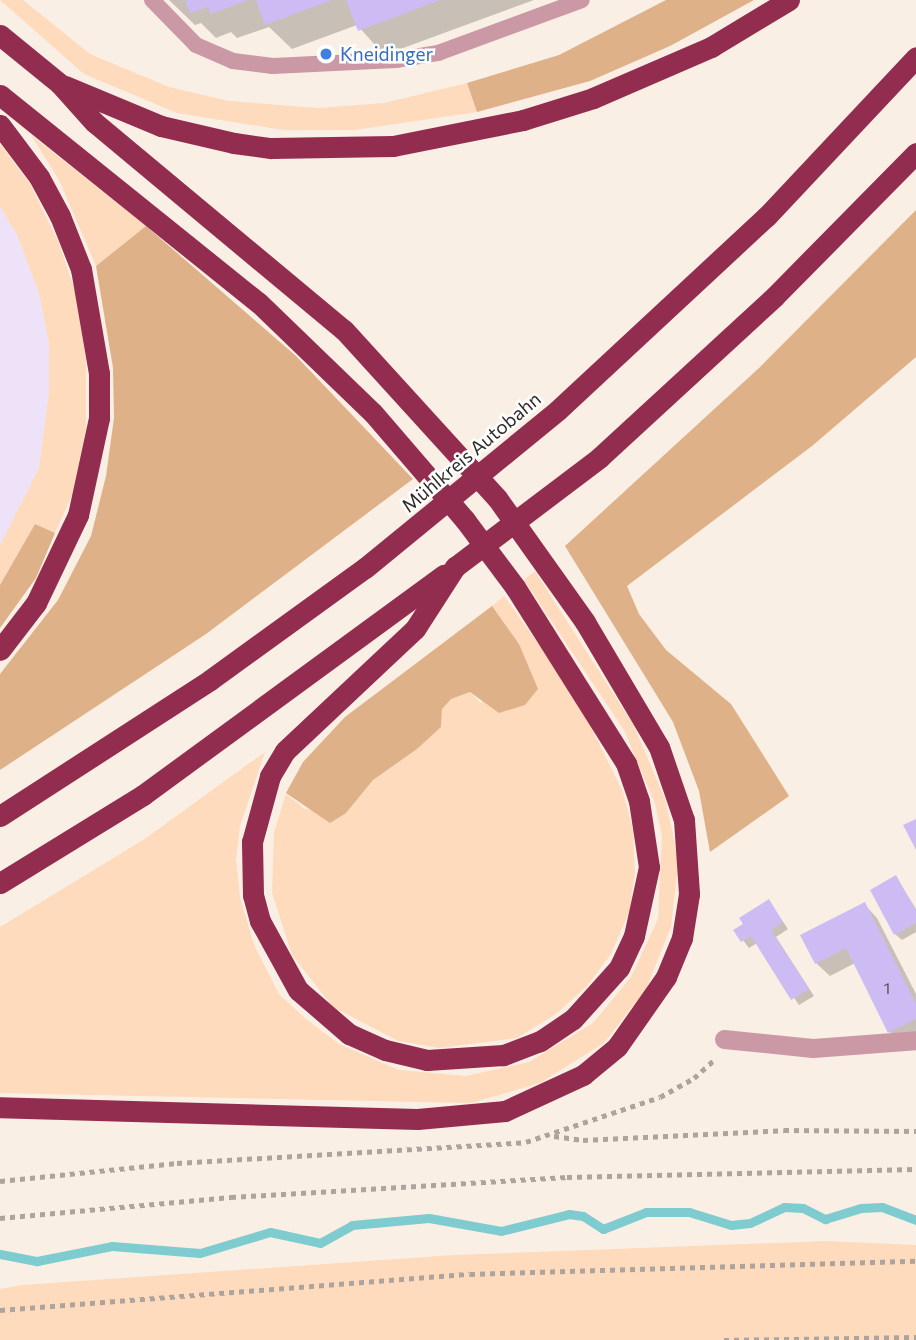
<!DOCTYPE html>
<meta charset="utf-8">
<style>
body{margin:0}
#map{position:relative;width:916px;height:1340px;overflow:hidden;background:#faefe5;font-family:Commissioner,sans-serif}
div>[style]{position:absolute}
.industrial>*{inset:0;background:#ede2f7}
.green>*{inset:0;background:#fedbbc}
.forest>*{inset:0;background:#dfb188}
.shadow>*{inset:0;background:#0003}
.stream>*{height:9px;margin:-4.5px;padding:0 4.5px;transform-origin:4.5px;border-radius:4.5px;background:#7ecccf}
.building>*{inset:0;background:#cdbcf3}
.path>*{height:4.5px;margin-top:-2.25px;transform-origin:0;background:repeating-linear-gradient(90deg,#ada49d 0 5px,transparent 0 10px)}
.service>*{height:16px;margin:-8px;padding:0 8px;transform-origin:8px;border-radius:8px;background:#cb99a5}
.minor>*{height:19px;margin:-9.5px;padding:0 9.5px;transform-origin:9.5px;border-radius:9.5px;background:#cb99a5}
.motorway>*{height:21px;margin:-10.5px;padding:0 10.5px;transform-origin:10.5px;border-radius:10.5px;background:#922d50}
.motorway-bridge>*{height:21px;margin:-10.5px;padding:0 10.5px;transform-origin:10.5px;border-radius:10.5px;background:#922d50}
.dots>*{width:19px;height:19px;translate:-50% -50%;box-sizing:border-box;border:4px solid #fefefe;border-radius:50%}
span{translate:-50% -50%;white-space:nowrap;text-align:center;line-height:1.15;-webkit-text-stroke:5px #fefefe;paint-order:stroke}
.number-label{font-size:16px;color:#564e5a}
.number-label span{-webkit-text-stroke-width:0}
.shop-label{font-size:19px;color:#366cbe}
.left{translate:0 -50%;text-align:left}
.street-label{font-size:19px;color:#2f2a27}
</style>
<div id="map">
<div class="industrial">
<div style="clip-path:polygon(0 206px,17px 235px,39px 293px,49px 345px,49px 392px,39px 468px,0 545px)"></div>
</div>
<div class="green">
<div style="clip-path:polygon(0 0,23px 0,90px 54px,169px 87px,229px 101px,319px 108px,384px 103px,467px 83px,477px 112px,355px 130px,283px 130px,177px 113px,84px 74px)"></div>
<div style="clip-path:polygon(31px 135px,146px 226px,96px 266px,59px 180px)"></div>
<div style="clip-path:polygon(0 144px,30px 184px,58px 241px,76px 294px,86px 360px,86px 429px,72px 495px,55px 533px,35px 524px,0 585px,0 545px,39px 468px,49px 392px,49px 345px,39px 293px,17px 235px,0 206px)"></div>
<div style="clip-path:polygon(535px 571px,634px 726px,665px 799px,673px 834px,678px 866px,671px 927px,646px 989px,604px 1043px,540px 1083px,471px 1103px,0 1093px,0 927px,143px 840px,265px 752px,240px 826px,236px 860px,240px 897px,254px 945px,279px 994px,306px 1019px,339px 1044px,399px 1070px,466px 1076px,529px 1062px,593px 1023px,631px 977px,658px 919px,662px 836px,655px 804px,624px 730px,524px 580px)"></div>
<div style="clip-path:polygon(504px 596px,575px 695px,623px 792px,633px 831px,635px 873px,629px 912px,611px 954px,587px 986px,556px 1014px,517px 1038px,439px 1048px,398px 1041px,333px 1007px,292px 955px,272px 893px,274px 832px,286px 794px,305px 809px,346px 813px,373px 780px,417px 749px,441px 727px,442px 709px,450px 699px,470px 692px,481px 703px,519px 644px,492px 606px)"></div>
<div style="clip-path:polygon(826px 1241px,916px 1245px,916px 1340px,0 1340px,0 1289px,22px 1285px,454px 1255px)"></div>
</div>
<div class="forest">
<div style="clip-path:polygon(666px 0,754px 0,670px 46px,590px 81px,477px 112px,467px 83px,559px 55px)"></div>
<div style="clip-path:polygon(916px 210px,916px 357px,812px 446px,627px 586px,639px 614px,666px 650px,731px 704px,789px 796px,710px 852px,699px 791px,673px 722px,565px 546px,759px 368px)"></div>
<div style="clip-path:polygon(146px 226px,296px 356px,413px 479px,206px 634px,0 770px,0 674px,58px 600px,91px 536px,106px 476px,114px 418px,113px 368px,96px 266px)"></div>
<div style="clip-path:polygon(35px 524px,55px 533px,36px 578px,0 628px,0 585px)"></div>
<div style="clip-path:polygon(492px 606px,519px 644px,538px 689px,525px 705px,499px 713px,470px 692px,451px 699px,442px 709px,441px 727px,417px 749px,373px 780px,346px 813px,330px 823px,286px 793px,303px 762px,345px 717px)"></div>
</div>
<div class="shadow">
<div style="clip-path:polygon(169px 0,534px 0,384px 55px,357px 25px,292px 49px,269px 27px,237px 38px,231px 32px,216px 38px,201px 23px,195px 25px)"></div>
<div style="clip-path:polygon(896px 877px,916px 909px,916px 932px,902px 940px,895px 934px)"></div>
<div style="clip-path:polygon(769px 901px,788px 929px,776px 937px,814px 996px,799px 1005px,757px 943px,749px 948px,736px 931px)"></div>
<div style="clip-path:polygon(864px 904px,877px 918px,916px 994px,916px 1038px,903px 1045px,890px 1032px,855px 963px,830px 976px,816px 963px)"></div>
</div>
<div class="stream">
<div style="left:0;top:1254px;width:38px;rotate:11deg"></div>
<div style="left:37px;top:1261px;width:76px;rotate:-11.3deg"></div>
<div style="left:112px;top:1246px;width:88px;rotate:4.5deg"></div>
<div style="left:200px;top:1253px;width:73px;rotate:-16.7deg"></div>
<div style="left:270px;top:1232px;width:51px;rotate:12.4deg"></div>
<div style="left:320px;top:1243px;width:37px;rotate:-29deg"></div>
<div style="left:352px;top:1225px;width:77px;rotate:-5.2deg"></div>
<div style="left:429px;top:1218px;width:73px;rotate:10.2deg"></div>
<div style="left:501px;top:1231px;width:70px;rotate:-14deg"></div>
<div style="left:569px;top:1214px;width:14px;rotate:8deg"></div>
<div style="left:583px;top:1216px;width:24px;rotate:33deg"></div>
<div style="left:603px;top:1229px;width:46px;rotate:-21.6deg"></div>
<div style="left:646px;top:1212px;width:43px"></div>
<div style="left:689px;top:1212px;width:44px;rotate:17.2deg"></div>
<div style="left:731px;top:1225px;width:19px;rotate:-6deg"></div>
<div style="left:750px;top:1223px;width:38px;rotate:-25deg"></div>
<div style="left:784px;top:1207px;width:19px;rotate:3deg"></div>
<div style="left:803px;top:1208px;width:25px;rotate:27deg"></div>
<div style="left:825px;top:1219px;width:38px;rotate:-17deg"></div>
<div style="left:861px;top:1208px;width:21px;rotate:-3deg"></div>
<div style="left:882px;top:1207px;width:36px;rotate:21deg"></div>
</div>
<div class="building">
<div style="clip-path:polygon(185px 0,248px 0,211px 14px,208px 7px,190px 13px)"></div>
<div style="clip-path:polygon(256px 0,332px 0,265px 25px)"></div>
<div style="clip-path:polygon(346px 0,440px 0,358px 31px)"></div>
<div style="clip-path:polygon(916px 819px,916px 850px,903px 825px)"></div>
<div style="clip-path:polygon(896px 875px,916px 911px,916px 923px,894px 935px,870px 890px)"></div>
<div style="clip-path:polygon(769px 899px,783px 922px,771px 930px,809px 989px,791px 1000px,751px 936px,741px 942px,733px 930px,743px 924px,739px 918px)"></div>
<div style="clip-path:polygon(865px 902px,916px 1004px,916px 1019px,888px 1033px,846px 948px,815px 964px,800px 935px)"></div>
</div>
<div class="path">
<div style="left:554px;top:1136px;width:29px;rotate:8deg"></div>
<div style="left:583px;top:1140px;width:201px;rotate:-2.8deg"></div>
<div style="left:784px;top:1130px;width:132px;rotate:0.4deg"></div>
<div style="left:0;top:1181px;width:178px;rotate:-5.8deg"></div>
<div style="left:177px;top:1163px;width:350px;rotate:-3.4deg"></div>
<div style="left:526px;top:1142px;width:141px;rotate:-18.6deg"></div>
<div style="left:660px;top:1097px;width:39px;rotate:-29deg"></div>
<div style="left:694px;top:1078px;width:28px;rotate:-42deg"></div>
<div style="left:0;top:1218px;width:232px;rotate:-5.2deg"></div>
<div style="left:231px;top:1197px;width:337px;rotate:-3.4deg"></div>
<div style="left:567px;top:1177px;width:349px;rotate:-1.3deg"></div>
<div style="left:0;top:1310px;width:471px;rotate:-4.4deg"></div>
<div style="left:470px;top:1274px;width:446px;rotate:-1.7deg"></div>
<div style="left:724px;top:1340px;width:192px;rotate:-0.9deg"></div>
</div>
<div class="service">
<div style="left:152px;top:0;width:63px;rotate:45.6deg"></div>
<div style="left:196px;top:45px;width:40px;rotate:23.4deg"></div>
<div style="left:233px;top:61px;width:40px;rotate:7.1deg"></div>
<div style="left:273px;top:66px;width:123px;rotate:-2.8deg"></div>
<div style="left:396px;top:60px;width:43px;rotate:-9.5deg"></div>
<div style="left:438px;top:53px;width:153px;rotate:-20.2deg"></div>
</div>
<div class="minor">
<div style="left:724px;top:1039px;width:89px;rotate:5.8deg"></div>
<div style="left:813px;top:1048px;width:103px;rotate:-4.4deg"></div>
</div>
<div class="motorway">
<div style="left:0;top:35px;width:77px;rotate:39.2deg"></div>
<div style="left:60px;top:84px;width:51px;rotate:48.2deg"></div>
<div style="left:94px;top:122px;width:325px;rotate:39.8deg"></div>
<div style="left:344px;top:330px;width:227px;rotate:47.7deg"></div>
<div style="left:497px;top:498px;width:152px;rotate:54.6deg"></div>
<div style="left:585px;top:622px;width:145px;rotate:59.4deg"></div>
<div style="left:659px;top:747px;width:77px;rotate:71.1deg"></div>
<div style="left:684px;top:820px;width:74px;rotate:86.1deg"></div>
<div style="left:689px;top:894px;width:45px;rotate:99deg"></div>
<div style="left:682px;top:938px;width:42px;rotate:112.3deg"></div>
<div style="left:666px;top:977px;width:85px;rotate:125deg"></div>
<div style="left:617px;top:1047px;width:44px;rotate:140.5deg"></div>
<div style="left:583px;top:1075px;width:86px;rotate:155.2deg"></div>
<div style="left:505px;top:1111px;width:88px;rotate:174.8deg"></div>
<div style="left:417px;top:1119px;width:417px;rotate:-178.4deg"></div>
<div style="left:65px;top:86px;width:104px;rotate:22.6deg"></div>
<div style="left:161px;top:126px;width:75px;rotate:13.1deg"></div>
<div style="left:234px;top:143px;width:37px;rotate:8deg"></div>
<div style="left:271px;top:148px;width:122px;rotate:-0.9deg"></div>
<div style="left:393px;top:146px;width:133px;rotate:-11.3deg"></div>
<div style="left:523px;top:120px;width:73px;rotate:-17.4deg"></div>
<div style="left:593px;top:98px;width:129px;rotate:-23.4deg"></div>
<div style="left:711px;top:47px;width:91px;rotate:-31.1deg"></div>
<div style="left:0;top:95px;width:332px;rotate:38.8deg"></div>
<div style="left:259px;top:303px;width:158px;rotate:44deg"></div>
<div style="left:373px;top:413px;width:141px;rotate:49.3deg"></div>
<div style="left:465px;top:520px;width:84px;rotate:53.3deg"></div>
<div style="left:515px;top:587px;width:208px;rotate:57.8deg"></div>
<div style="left:626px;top:763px;width:40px;rotate:71.1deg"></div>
<div style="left:639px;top:801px;width:67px;rotate:81.4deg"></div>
<div style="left:649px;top:867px;width:71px;rotate:102.3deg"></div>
<div style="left:634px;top:936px;width:35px;rotate:115deg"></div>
<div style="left:619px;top:968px;width:69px;rotate:132deg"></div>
<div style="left:573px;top:1019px;width:40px;rotate:146deg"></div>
<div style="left:540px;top:1041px;width:40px;rotate:159deg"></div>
<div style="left:503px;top:1055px;width:76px;rotate:176.2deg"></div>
<div style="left:427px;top:1060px;width:43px;rotate:-166.6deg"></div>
<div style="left:385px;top:1050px;width:39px;rotate:-156deg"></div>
<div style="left:349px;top:1034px;width:67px;rotate:-139.2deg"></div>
<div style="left:298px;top:990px;width:79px;rotate:-118.8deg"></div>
<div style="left:260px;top:921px;width:27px;rotate:-105deg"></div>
<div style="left:253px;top:895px;width:53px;rotate:-91.1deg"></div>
<div style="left:252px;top:842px;width:68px;rotate:-74.7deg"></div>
<div style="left:270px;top:776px;width:29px;rotate:-59deg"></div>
<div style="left:285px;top:751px;width:178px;rotate:-43.2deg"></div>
<div style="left:415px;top:629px;width:74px;rotate:-57.2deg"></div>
<div style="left:0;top:125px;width:65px;rotate:53.1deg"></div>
<div style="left:39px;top:177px;width:44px;rotate:61.7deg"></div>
<div style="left:60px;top:216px;width:57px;rotate:68.4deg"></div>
<div style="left:81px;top:269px;width:106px;rotate:80.2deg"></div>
<div style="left:99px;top:373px;width:45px;rotate:90deg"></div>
<div style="left:99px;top:418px;width:99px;rotate:102.2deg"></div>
<div style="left:78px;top:515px;width:98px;rotate:115.5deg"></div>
<div style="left:36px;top:603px;width:59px;rotate:127.5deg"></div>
<div style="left:558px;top:410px;width:284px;rotate:-42.9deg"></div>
<div style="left:766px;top:217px;width:219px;rotate:-46.8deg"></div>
<div style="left:599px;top:458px;width:239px;rotate:-42.6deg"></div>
<div style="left:775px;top:296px;width:201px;rotate:-45.4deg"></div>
<div style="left:0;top:816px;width:250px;rotate:-32.9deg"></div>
<div style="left:210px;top:680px;width:191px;rotate:-35.9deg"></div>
<div style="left:0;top:883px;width:168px;rotate:-31.6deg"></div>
<div style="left:143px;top:795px;width:373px;rotate:-36.2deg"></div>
</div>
<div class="motorway-bridge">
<div style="left:455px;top:567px;width:181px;rotate:-37.1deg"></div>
<div style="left:365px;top:568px;width:249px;rotate:-39.3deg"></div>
</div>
<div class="dots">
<div style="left:326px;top:54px;background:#3f7fe0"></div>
</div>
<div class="number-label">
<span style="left:887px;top:988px">1</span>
</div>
<div class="shop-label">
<span class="left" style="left:340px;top:54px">Kneidinger</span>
</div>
<div class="street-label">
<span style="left:471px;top:452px;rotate:-40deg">Mühlkreis Autobahn</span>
</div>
</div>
